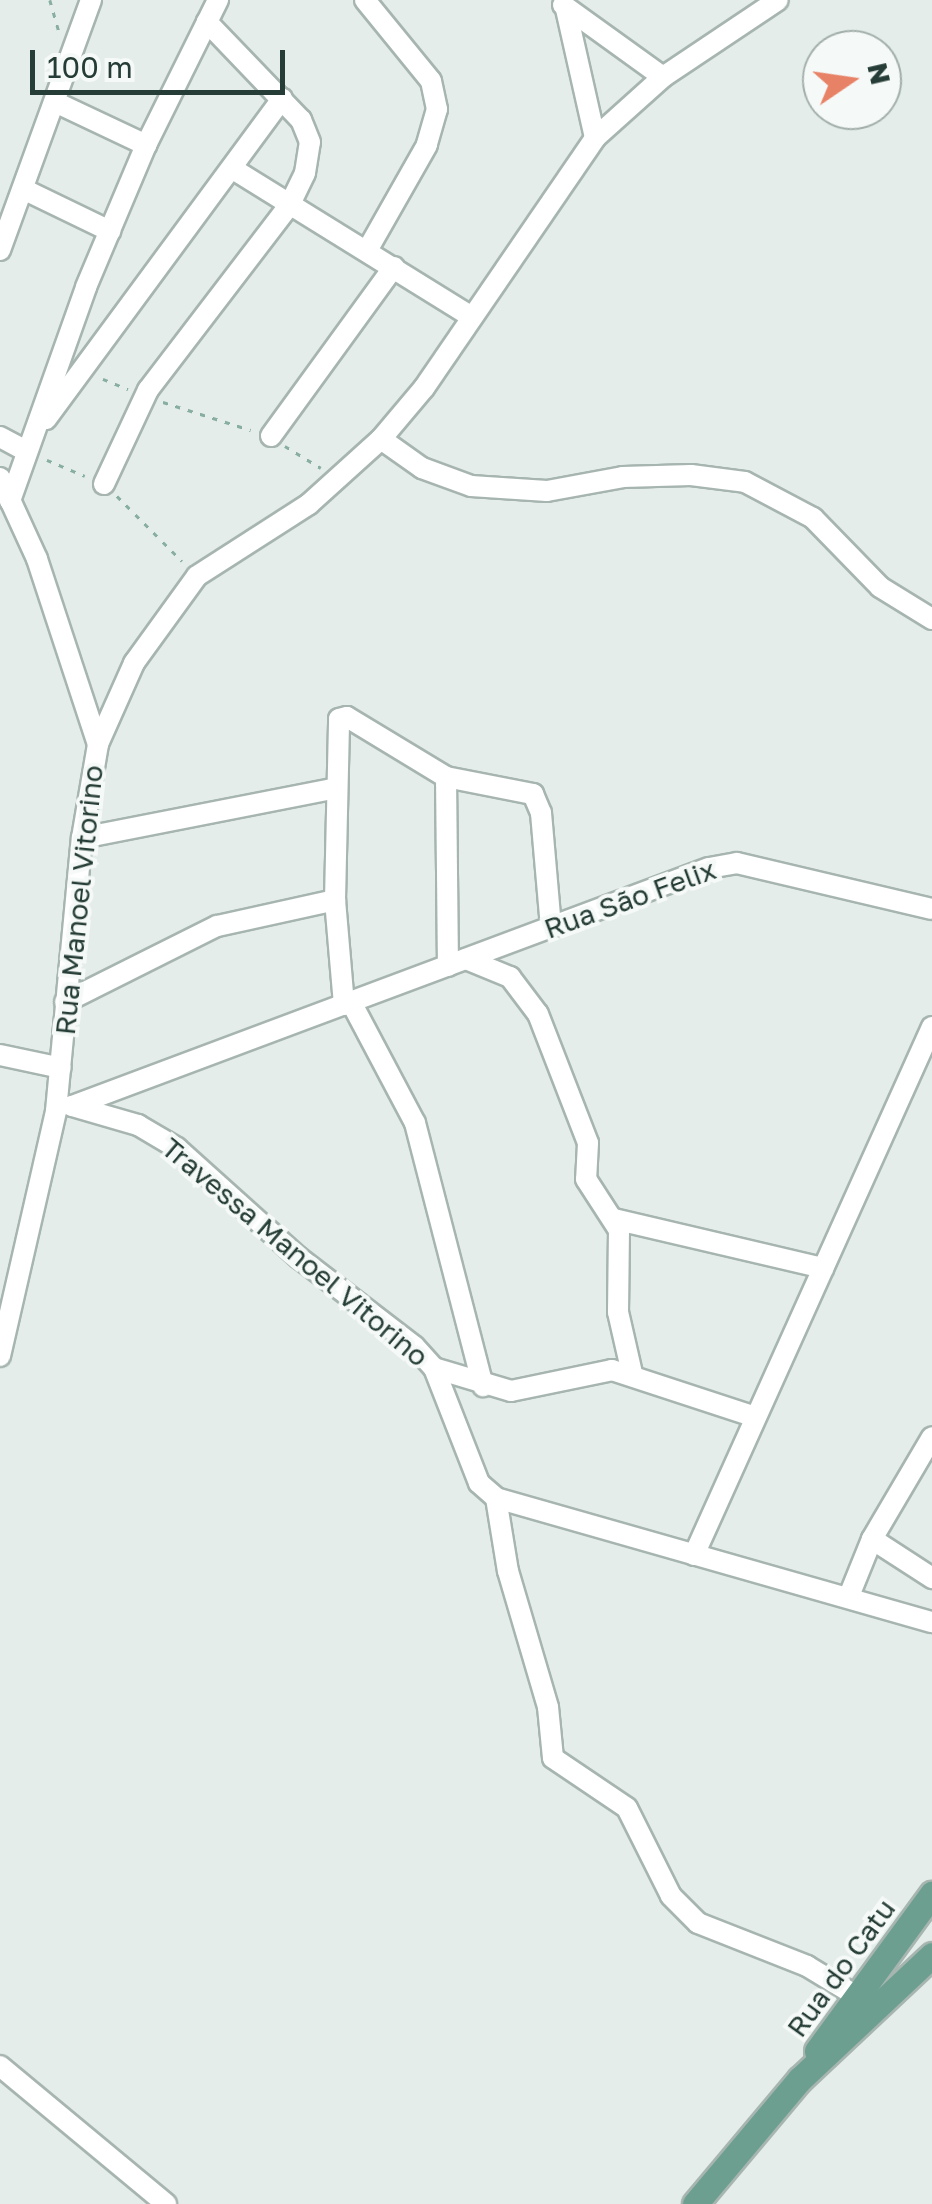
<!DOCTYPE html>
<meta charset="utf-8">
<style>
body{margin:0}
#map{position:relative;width:932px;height:2204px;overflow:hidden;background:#e4ede9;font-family:"Golos Text",sans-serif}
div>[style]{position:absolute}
.path>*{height:2.5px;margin-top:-1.25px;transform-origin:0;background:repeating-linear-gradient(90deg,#87aea1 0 5px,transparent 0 13px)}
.roads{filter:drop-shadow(2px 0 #a7b5b0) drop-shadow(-2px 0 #a7b5b0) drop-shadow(0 2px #a7b5b0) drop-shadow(0 -2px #a7b5b0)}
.minor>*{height:20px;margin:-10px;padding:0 10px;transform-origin:10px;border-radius:10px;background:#fff}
.major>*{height:25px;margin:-12.5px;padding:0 12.5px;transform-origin:12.5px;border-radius:12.5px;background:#6c9f90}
span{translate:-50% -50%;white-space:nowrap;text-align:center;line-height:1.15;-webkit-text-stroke:8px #f5f9f7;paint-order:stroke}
.street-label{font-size:28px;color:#253d36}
.north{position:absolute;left:802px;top:30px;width:100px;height:100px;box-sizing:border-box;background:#f5f9f7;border:2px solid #a2aeaa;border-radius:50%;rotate:77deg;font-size:28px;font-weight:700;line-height:40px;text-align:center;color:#253d36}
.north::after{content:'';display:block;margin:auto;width:35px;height:45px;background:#e88267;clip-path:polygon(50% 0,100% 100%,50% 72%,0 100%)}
.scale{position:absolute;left:30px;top:50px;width:255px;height:45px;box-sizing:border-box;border:5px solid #253d36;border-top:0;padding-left:12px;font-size:30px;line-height:35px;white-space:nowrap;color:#253d36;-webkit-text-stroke:8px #f5f9f7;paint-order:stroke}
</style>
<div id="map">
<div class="path">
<div style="left:50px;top:0;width:33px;rotate:74deg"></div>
<div style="left:103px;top:379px;width:27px;rotate:22deg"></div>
<div style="left:163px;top:402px;width:92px;rotate:17.7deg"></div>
<div style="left:285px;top:446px;width:42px;rotate:31.4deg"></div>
<div style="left:47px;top:460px;width:41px;rotate:22.8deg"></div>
<div style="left:117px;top:496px;width:92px;rotate:45deg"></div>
</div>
<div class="roads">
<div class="minor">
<div style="left:365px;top:0;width:104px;rotate:50.8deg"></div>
<div style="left:431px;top:81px;width:29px;rotate:78deg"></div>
<div style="left:437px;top:109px;width:37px;rotate:106deg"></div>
<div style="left:427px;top:145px;width:120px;rotate:119.6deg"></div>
<div style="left:563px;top:5px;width:123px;rotate:35.8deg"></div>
<div style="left:566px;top:9px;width:132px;rotate:77.3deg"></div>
<div style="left:55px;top:102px;width:101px;rotate:25.3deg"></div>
<div style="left:233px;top:169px;width:281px;rotate:31.8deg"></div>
<div style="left:23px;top:189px;width:97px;rotate:25.8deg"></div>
<div style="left:0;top:250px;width:266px;rotate:-70deg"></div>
<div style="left:46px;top:419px;width:398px;rotate:-53.6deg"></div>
<div style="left:271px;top:436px;width:209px;rotate:-54deg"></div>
<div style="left:0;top:437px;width:30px;rotate:28deg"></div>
<div style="left:381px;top:439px;width:50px;rotate:35.3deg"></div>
<div style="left:422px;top:468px;width:52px;rotate:20.2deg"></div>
<div style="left:471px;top:486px;width:76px;rotate:3.8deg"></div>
<div style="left:547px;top:491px;width:77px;rotate:-10.4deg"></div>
<div style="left:623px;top:477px;width:68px;rotate:-1.7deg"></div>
<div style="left:691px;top:475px;width:54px;rotate:7.4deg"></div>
<div style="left:745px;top:482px;width:77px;rotate:27.9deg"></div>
<div style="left:813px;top:518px;width:96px;rotate:45.8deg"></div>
<div style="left:880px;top:587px;width:61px;rotate:31.6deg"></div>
<div style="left:0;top:478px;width:89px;rotate:65.4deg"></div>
<div style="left:37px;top:559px;width:195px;rotate:71.8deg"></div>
<div style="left:104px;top:484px;width:104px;rotate:-64.9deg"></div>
<div style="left:148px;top:390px;width:234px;rotate:-52.6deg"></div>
<div style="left:290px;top:204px;width:34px;rotate:-64deg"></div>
<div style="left:305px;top:173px;width:31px;rotate:-81deg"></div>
<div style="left:310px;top:142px;width:24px;rotate:-112deg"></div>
<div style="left:301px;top:120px;width:136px;rotate:-133.8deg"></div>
<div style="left:10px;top:501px;width:227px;rotate:-70.4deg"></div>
<div style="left:86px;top:287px;width:154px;rotate:-67.1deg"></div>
<div style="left:146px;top:145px;width:162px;rotate:-63.6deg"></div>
<div style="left:446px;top:777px;width:189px;rotate:89.4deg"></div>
<div style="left:82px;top:838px;width:259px;rotate:-11.1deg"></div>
<div style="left:466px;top:959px;width:48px;rotate:22.2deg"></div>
<div style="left:510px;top:977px;width:46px;rotate:52.9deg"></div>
<div style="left:538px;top:1014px;width:138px;rotate:68.8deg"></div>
<div style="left:588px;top:1143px;width:36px;rotate:93deg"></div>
<div style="left:586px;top:1179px;width:61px;rotate:57.1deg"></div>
<div style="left:619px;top:1230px;width:82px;rotate:90.7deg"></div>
<div style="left:618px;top:1312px;width:63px;rotate:77.1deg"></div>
<div style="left:65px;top:1002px;width:170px;rotate:-26.6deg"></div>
<div style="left:217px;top:926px;width:121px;rotate:-12.4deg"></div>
<div style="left:351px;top:1002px;width:137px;rotate:62.1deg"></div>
<div style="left:415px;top:1123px;width:272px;rotate:75.5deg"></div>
<div style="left:344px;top:1005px;width:105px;rotate:-94.9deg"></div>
<div style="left:335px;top:900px;width:181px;rotate:-88.7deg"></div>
<div style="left:339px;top:719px;width:8px;rotate:-14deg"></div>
<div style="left:347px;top:717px;width:116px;rotate:31.2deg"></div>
<div style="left:446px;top:777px;width:89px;rotate:11.1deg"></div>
<div style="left:533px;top:794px;width:21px;rotate:67deg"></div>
<div style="left:541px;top:813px;width:114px;rotate:85deg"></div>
<div style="left:0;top:1055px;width:62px;rotate:12deg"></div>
<div style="left:72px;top:1106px;width:69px;rotate:16.1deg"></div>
<div style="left:138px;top:1125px;width:45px;rotate:30.5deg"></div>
<div style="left:177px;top:1148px;width:163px;rotate:42deg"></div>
<div style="left:298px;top:1257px;width:146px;rotate:37.5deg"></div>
<div style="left:414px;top:1346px;width:30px;rotate:48deg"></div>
<div style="left:434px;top:1368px;width:123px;rotate:68.6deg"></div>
<div style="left:479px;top:1483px;width:23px;rotate:41deg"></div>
<div style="left:496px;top:1498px;width:453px;rotate:15.9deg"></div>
<div style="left:72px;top:1106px;width:680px;rotate:-20.49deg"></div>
<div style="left:709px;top:868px;width:28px;rotate:-10deg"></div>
<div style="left:737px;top:863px;width:200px;rotate:13.3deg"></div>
<div style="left:614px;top:1219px;width:215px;rotate:13.2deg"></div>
<div style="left:0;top:1356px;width:251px;rotate:-77.1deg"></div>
<div style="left:56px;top:1111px;width:274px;rotate:-84.6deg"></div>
<div style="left:82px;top:838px;width:95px;rotate:-80.3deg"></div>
<div style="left:98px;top:744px;width:89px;rotate:-66deg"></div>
<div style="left:134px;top:663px;width:107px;rotate:-54.1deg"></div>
<div style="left:197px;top:576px;width:133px;rotate:-32.7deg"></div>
<div style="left:309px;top:504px;width:97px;rotate:-42.1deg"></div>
<div style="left:381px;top:439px;width:67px;rotate:-49.9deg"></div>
<div style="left:424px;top:388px;width:303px;rotate:-55.6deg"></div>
<div style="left:595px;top:138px;width:91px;rotate:-41.9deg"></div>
<div style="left:663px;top:77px;width:138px;rotate:-33.8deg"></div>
<div style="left:434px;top:1368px;width:80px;rotate:16.6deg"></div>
<div style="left:511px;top:1391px;width:103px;rotate:-11.7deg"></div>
<div style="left:612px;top:1370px;width:151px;rotate:18.1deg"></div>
<div style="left:496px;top:1498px;width:74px;rotate:80.7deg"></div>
<div style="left:508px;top:1571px;width:142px;rotate:73.6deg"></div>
<div style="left:548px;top:1707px;width:51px;rotate:84.4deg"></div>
<div style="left:553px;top:1758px;width:89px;rotate:34deg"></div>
<div style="left:627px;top:1808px;width:98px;rotate:63.4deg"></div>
<div style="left:671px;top:1896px;width:38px;rotate:45deg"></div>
<div style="left:698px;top:1923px;width:117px;rotate:21.5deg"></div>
<div style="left:807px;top:1966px;width:54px;rotate:31.3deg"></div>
<div style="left:872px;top:1539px;width:72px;rotate:33deg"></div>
<div style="left:694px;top:1555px;width:579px;rotate:-65.74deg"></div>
<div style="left:849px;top:1596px;width:61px;rotate:-68deg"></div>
<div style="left:872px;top:1539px;width:118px;rotate:-59.5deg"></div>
<div style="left:0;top:2066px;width:216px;rotate:39.7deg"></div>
</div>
<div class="major">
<div style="left:817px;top:2051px;width:195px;rotate:-53.8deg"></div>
<div style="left:695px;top:2204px;width:163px;rotate:-50deg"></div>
<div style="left:800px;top:2079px;width:181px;rotate:-43.2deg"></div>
</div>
</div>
<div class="street-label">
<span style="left:630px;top:899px;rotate:-20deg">Rua São Felix</span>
<span style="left:79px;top:900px;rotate:-84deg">Rua Manoel Vitorino</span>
<span style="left:295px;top:1252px;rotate:40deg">Travessa Manoel Vitorino</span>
<span style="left:841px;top:1968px;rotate:-54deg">Rua do Catu</span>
</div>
<div class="north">N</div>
<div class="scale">100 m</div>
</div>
